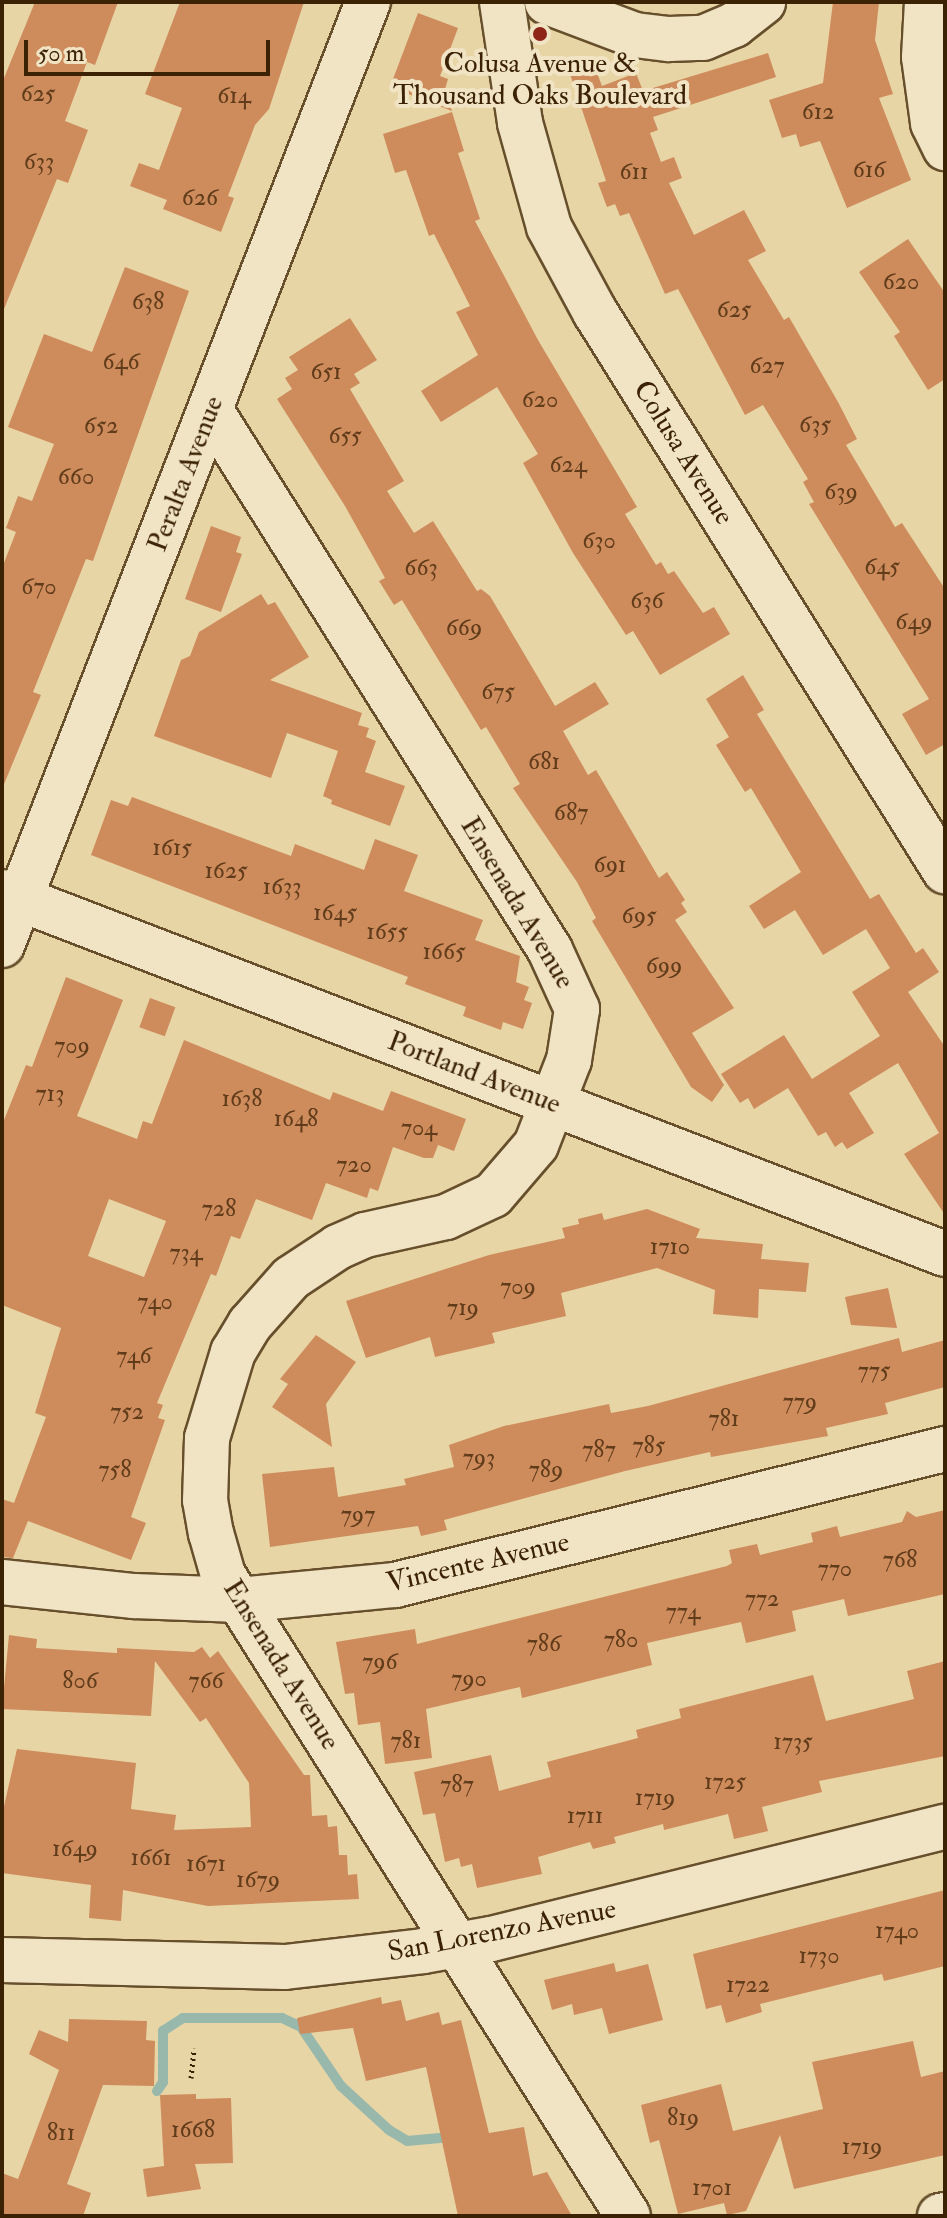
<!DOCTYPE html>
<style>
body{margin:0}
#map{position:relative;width:947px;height:2218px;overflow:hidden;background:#e8d5a5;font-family:"IM FELL Double Pica",serif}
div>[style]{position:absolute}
.stream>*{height:10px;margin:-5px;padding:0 5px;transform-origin:5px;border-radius:5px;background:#98b8ac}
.building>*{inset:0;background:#ce8b5c;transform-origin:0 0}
.path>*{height:5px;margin-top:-2.5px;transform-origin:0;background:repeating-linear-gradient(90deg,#3c2204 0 2px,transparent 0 6px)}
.roads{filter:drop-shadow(2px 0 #674f2c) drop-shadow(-2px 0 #674f2c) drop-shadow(0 2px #674f2c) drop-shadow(0 -2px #674f2c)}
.minor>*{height:44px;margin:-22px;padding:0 22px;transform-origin:22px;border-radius:22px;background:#f0e4c4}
.dots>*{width:22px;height:22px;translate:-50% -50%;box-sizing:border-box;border:4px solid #f0e4c4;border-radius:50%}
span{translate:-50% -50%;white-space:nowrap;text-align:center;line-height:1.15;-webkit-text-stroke:8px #f0e4c4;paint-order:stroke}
.number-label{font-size:24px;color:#603c1a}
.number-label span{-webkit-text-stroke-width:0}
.poi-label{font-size:28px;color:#3c2204}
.street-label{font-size:28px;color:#3c2204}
.frame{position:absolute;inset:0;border:4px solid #3c2204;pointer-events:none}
.scale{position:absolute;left:24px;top:40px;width:246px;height:36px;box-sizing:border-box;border:4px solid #3c2204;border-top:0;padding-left:10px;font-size:24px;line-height:28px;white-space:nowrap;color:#3c2204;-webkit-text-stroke:6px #f0e4c4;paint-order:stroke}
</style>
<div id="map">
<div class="stream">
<div style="left:157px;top:2091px;width:11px;rotate:-56deg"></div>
<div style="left:163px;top:2082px;width:51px;rotate:-90deg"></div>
<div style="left:163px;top:2031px;width:24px;rotate:-33deg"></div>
<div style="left:183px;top:2018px;width:99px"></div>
<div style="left:282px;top:2018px;width:21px;rotate:25deg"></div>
<div style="left:301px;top:2027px;width:71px;rotate:55.9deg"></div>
<div style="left:341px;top:2086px;width:65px;rotate:42.5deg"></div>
<div style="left:389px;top:2130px;width:21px;rotate:31deg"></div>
<div style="left:407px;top:2141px;width:44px;rotate:-5.2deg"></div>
</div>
<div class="building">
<div style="clip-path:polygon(35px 2px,118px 2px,95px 65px,87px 62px,65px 121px,88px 130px,68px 183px,57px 179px,4px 309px,2px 83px)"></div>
<div style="clip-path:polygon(180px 2px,304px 2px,269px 109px,255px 125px,228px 196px,234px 198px,221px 232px,163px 209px,167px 200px,130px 186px,139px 163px,159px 170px,182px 108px,145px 94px)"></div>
<div style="clip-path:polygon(833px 2px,879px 2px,875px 40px,893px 94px,879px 98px,911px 180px,847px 208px,820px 141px,800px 147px,796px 134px,782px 138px,769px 100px,823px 83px)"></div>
<div style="clip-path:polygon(418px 13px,458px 28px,440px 76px,448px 79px,445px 89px,452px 111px,390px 87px)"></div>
<div style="clip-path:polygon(768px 53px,776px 77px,653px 117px,658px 130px,650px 133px,661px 162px,674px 157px,682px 178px,669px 183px,694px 235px,744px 210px,766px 251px,748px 260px,784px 320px,789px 317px,838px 402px,857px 439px,846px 445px,895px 527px,902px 523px,945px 589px,945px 744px,926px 755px,902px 714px,929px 699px,809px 504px,814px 502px,803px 482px,808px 479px,763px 405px,745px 415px,678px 289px,665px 294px,629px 213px,620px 216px,615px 204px,607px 207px,598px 183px,606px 181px,570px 74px,594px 65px,602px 86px,636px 73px,643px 91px)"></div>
<div style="clip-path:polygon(452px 112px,464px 151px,458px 153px,480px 219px,475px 221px,538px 340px,637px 507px,625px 514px,656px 565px,661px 562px,668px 574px,674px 571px,703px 613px,714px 607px,730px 634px,660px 675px,633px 631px,626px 635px,573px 553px,523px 463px,538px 454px,497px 387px,441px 422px,421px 391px,478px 355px,456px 312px,470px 306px,434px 234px,429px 236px,406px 170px,395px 173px,383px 134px)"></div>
<div style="clip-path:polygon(908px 239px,945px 293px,945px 379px,928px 390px,894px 336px,900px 332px,859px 272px)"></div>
<div style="clip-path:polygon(125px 267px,189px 291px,93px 561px,86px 559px,33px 692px,41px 695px,2px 789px,2px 568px,16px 532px,6px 528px,18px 496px,32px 501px,54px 444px,8px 427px,44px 334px,92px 352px)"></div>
<div style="clip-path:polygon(350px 318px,377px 360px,354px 374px,360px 383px,350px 389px,404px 481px,387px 491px,414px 533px,433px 521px,477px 591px,481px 589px,490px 596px,555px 706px,595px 682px,609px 704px,563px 731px,588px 775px,596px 770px,659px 878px,667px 872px,685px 900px,681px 903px,687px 912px,675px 920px,734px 1008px,692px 1033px,724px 1085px,712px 1102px,691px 1087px,592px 921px,596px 918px,577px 882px,513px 788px,520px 784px,486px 727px,481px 730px,402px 600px,394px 605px,379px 581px,385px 578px,345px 506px,277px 399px,292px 389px,285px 378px,298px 370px,289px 357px)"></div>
<div style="clip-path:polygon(211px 526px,241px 537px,236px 552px,242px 554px,221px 612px,185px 599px)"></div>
<div style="clip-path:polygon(261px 594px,268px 605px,275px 602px,309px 657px,270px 680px,362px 713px,358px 725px,369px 728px,366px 737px,376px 741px,365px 772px,405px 786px,390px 826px,331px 804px,332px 800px,323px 796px,338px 751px,287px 733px,271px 778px,154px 736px,181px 660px,190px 656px,199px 632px)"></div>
<div style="clip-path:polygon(743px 675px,764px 710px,757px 714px,870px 899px,879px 894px,916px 953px,923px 948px,939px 972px,908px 992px,945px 1047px,945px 1215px,904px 1154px,939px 1133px,898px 1063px,849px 1093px,874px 1133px,847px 1149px,842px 1142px,835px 1147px,826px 1132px,818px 1136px,788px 1088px,754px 1109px,748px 1098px,740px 1103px,721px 1074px,784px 1035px,812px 1079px,880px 1036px,852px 992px,890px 968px,866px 929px,823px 955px,795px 910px,764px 929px,749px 906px,801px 872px,751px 788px,745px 792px,716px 745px,729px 737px,706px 699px)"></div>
<div style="clip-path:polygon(132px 797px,291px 856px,295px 844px,364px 870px,375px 839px,418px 855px,404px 891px,483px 920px,475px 940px,520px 956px,516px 982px,529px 987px,524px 1000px,532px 1003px,523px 1029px,503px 1022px,501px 1030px,463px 1016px,466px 1007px,405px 984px,408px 977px,91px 855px,111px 800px,128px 806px)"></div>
<div style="clip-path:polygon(evenodd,66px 977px,123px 1000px,77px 1116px,137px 1139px,143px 1121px,152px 1124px,184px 1040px,330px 1100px,333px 1092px,383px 1111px,391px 1091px,466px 1119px,454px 1151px,438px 1145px,433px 1158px,424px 1158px,393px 1147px,378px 1191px,370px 1188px,367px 1198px,326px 1183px,312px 1220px,256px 1199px,240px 1239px,231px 1236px,216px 1276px,211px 1274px,157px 1403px,163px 1405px,158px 1418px,165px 1420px,131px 1517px,146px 1523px,131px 1560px,28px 1521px,13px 1558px,2px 1557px,2px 1499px,14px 1503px,46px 1417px,35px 1413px,61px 1328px,2px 1305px,2px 1125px,26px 1065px,32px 1067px,66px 977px,109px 1199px,166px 1221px,144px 1277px,88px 1256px,109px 1199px)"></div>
<div style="left:150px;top:998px;width:27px;height:31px;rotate:20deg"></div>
<div style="clip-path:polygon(647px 1209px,700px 1229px,696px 1238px,763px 1244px,761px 1259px,809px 1263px,806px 1292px,759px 1289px,758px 1318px,713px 1314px,715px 1290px,657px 1268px,561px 1293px,566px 1316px,492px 1333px,495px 1343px,435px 1357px,430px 1337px,366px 1358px,346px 1301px,489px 1255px,565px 1238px,562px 1228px,579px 1224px,578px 1219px,602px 1213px,604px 1220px)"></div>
<div style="clip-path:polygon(888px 1288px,897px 1328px,851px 1325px,845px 1297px)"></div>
<div style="clip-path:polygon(316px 1335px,356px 1362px,326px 1404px,332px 1447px,272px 1407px,288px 1384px,280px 1379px)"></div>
<div style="clip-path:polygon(899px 1338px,902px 1352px,945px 1340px,945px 1387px,885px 1403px,888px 1414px,826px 1428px,828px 1436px,711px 1457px,710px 1452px,625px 1471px,444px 1520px,447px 1530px,421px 1536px,418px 1526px,270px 1547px,262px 1474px,334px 1467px,338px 1497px,406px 1485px,404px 1479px,454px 1467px,449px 1445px,504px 1426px,609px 1404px,611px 1413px,648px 1406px)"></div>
<div style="clip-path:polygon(945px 1510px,945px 1594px,848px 1616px,844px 1599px,792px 1611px,796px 1631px,746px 1643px,741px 1622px,647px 1643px,652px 1665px,522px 1698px,520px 1687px,426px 1709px,432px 1758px,385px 1764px,380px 1722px,358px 1725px,354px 1693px,345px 1694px,336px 1642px,415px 1629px,417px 1644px,727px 1566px,732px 1563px,729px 1550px,757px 1544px,760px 1555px,813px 1542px,811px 1533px,837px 1526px,840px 1537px,902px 1522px,907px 1511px,916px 1517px)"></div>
<div style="clip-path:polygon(9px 1635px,37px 1639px,36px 1648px,117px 1653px,117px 1648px,194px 1652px,202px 1647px,210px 1658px,218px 1651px,304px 1775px,310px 1775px,312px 1816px,327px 1815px,328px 1827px,337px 1826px,339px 1855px,347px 1855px,348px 1875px,357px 1874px,359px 1899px,208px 1906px,123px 1890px,121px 1921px,89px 1918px,91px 1885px,2px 1873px,2px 1815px,17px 1749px,136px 1763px,131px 1809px,176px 1815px,174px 1830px,251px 1827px,249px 1783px,206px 1718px,200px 1722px,155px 1661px,151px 1716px,2px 1709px)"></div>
<div style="clip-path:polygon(945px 1661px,945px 1756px,819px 1781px,822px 1792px,762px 1807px,768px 1831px,734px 1839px,728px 1814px,664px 1830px,663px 1824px,614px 1837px,616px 1843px,593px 1849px,590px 1842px,538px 1857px,542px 1874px,477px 1888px,472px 1864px,461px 1867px,459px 1858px,445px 1862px,435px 1813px,423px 1815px,414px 1772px,491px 1755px,499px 1791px,551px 1777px,547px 1762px,638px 1738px,636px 1730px,681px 1718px,679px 1709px,813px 1675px,826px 1721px,914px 1699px,907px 1671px)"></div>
<div style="clip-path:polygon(945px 1890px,945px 1966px,884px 1981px,882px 1974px,760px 2004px,762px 2012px,726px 2023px,721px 2005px,706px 2009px,693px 1954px)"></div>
<div style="clip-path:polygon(614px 1963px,616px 1972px,648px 1964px,663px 2020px,609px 2034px,602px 2008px,574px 2015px,572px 2004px,552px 2010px,544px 1980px)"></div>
<div style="clip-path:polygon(381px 1997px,382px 2004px,401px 2000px,406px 2021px,439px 2012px,442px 2025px,461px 2020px,489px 2133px,524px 2127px,533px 2176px,547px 2172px,572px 2216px,458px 2216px,426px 2067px,366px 2081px,353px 2028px,300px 2034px,297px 2018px)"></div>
<div style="clip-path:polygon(69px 2019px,147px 2021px,146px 2040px,155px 2041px,154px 2086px,103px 2085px,67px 2184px,91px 2193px,83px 2216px,2px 2216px,2px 2173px,18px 2179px,59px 2070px,29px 2054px,39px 2030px,68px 2042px)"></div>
<div style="clip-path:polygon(913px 2041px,921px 2077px,945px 2071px,945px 2155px,794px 2189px,780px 2135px,746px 2211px,727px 2215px,724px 2203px,678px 2214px,659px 2140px,650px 2143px,641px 2105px,721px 2084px,733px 2131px,823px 2109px,812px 2062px)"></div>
<div style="clip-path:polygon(196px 2094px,196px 2099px,231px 2098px,233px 2163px,195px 2164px,201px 2189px,147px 2197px,143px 2169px,164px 2166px,160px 2095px)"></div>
</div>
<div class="path">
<div style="left:191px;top:2078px;width:30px;rotate:-84deg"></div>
</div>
<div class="roads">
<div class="minor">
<div style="left:502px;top:2px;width:122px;rotate:81.5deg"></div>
<div style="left:520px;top:123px;width:108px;rotate:74.4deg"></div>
<div style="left:549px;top:227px;width:97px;rotate:61.6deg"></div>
<div style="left:595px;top:312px;width:660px;rotate:57.95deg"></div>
<div style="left:547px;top:2px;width:94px;rotate:20.6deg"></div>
<div style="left:635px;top:35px;width:34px;rotate:7deg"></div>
<div style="left:669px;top:39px;width:34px;rotate:-2deg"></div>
<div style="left:703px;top:38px;width:34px;rotate:-23deg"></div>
<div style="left:734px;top:25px;width:37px;rotate:-38deg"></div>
<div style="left:927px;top:2px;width:55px;rotate:93.1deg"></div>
<div style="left:924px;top:57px;width:67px;rotate:82.2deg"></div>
<div style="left:933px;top:123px;width:28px;rotate:64deg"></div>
<div style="left:211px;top:411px;width:637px;rotate:57.83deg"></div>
<div style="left:550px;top:950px;width:65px;rotate:65.4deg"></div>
<div style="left:577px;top:1009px;width:52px;rotate:98.9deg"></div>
<div style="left:569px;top:1060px;width:91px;rotate:111.2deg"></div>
<div style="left:536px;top:1145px;width:66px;rotate:130.7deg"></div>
<div style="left:493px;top:1195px;width:52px;rotate:154.9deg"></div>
<div style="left:446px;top:1217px;width:83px;rotate:167.5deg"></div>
<div style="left:365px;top:1235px;width:30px;rotate:156deg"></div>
<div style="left:338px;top:1247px;width:56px;rotate:146.6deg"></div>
<div style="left:291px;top:1278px;width:62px;rotate:131.7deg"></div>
<div style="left:250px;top:1324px;width:33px;rotate:121deg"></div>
<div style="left:233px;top:1352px;width:90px;rotate:106.8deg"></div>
<div style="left:207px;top:1438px;width:62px;rotate:91.8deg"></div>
<div style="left:205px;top:1500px;width:34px;rotate:80deg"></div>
<div style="left:211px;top:1533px;width:44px;rotate:74.1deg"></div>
<div style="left:223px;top:1575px;width:758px;rotate:57.71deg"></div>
<div style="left:2px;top:892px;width:1010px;rotate:21deg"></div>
<div style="left:2px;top:945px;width:1012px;rotate:-68.79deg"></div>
<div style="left:2px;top:1582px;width:133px;rotate:6.1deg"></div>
<div style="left:134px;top:1596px;width:105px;rotate:2.2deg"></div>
<div style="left:239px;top:1600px;width:157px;rotate:-5.5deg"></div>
<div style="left:395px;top:1585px;width:567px;rotate:-13.89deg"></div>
<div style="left:2px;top:1960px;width:283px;rotate:1.4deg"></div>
<div style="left:285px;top:1967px;width:139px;rotate:-6.6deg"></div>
<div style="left:423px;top:1951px;width:69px;rotate:-10deg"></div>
<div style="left:491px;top:1939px;width:468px;rotate:-13.9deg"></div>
<div style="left:940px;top:2216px;width:5px;rotate:-11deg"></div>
</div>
</div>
<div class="dots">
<div style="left:540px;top:34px;background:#8f2418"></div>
</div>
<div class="number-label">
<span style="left:38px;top:94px">625</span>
<span style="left:234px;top:96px">614</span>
<span style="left:818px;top:112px">612</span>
<span style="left:39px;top:162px">633</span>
<span style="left:869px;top:170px">616</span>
<span style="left:634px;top:172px">611</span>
<span style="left:200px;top:198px">626</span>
<span style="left:901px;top:282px">620</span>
<span style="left:148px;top:302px">638</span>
<span style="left:734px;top:310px">625</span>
<span style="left:121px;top:362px">646</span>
<span style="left:767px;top:366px">627</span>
<span style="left:326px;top:372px">651</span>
<span style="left:540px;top:400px">620</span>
<span style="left:815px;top:425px">635</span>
<span style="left:101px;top:426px">652</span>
<span style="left:345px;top:436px">655</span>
<span style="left:568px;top:465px">624</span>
<span style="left:76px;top:477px">660</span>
<span style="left:841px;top:492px">639</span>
<span style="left:599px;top:541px">630</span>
<span style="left:882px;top:567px">645</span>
<span style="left:421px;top:568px">663</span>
<span style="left:39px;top:587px">670</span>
<span style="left:647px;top:601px">636</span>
<span style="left:914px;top:622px">649</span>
<span style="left:464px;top:628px">669</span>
<span style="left:498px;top:692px">675</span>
<span style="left:544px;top:762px">681</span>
<span style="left:571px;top:813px">687</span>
<span style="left:172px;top:848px">1615</span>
<span style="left:610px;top:865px">691</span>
<span style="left:226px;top:871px">1625</span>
<span style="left:282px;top:887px">1633</span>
<span style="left:335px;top:913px">1645</span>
<span style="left:639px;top:916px">695</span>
<span style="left:387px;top:932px">1655</span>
<span style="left:444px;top:952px">1665</span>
<span style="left:664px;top:966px">699</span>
<span style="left:72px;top:1046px">709</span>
<span style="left:50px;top:1094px">713</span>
<span style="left:242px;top:1099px">1638</span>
<span style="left:296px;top:1119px">1648</span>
<span style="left:419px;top:1128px">704</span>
<span style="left:354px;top:1165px">720</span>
<span style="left:219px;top:1209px">728</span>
<span style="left:670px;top:1247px">1710</span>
<span style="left:186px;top:1253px">734</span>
<span style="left:518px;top:1287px">709</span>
<span style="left:155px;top:1302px">740</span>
<span style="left:463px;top:1308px">719</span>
<span style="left:134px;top:1356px">746</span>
<span style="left:874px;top:1371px">775</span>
<span style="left:800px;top:1402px">779</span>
<span style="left:127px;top:1412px">752</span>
<span style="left:724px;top:1419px">781</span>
<span style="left:649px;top:1446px">785</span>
<span style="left:599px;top:1450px">787</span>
<span style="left:479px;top:1458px">793</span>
<span style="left:115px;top:1470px">758</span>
<span style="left:546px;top:1470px">789</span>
<span style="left:358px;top:1515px">797</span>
<span style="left:900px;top:1560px">768</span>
<span style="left:835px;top:1569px">770</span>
<span style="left:762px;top:1599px">772</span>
<span style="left:683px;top:1612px">774</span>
<span style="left:621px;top:1640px">780</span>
<span style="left:544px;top:1644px">786</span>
<span style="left:380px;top:1662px">796</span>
<span style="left:469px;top:1679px">790</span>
<span style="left:80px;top:1681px">806</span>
<span style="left:206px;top:1681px">766</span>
<span style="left:406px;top:1741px">781</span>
<span style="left:793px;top:1742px">1735</span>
<span style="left:725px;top:1782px">1725</span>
<span style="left:457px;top:1785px">787</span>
<span style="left:655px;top:1798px">1719</span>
<span style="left:585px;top:1816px">1711</span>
<span style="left:75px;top:1849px">1649</span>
<span style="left:151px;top:1858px">1661</span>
<span style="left:206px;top:1864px">1671</span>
<span style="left:258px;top:1880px">1679</span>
<span style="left:897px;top:1931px">1740</span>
<span style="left:819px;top:1956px">1730</span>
<span style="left:748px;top:1985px">1722</span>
<span style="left:683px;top:2118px">819</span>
<span style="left:193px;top:2130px">1668</span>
<span style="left:61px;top:2133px">811</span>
<span style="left:862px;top:2147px">1719</span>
<span style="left:712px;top:2188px">1701</span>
</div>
<div class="poi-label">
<span style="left:540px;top:80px">Colusa Avenue &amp;<br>Thousand Oaks Boulevard</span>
</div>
<div class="street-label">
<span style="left:683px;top:453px;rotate:58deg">Colusa Avenue</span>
<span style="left:186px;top:474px;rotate:-69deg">Peralta Avenue</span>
<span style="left:517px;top:903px;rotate:59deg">Ensenada Avenue</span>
<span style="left:474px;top:1073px;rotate:21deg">Portland Avenue</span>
<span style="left:478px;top:1563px;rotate:-13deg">Vincente Avenue</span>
<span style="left:281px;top:1665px;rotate:58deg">Ensenada Avenue</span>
<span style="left:502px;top:1931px;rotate:-11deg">San Lorenzo Avenue</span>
</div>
<div class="frame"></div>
<div class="scale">50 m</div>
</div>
